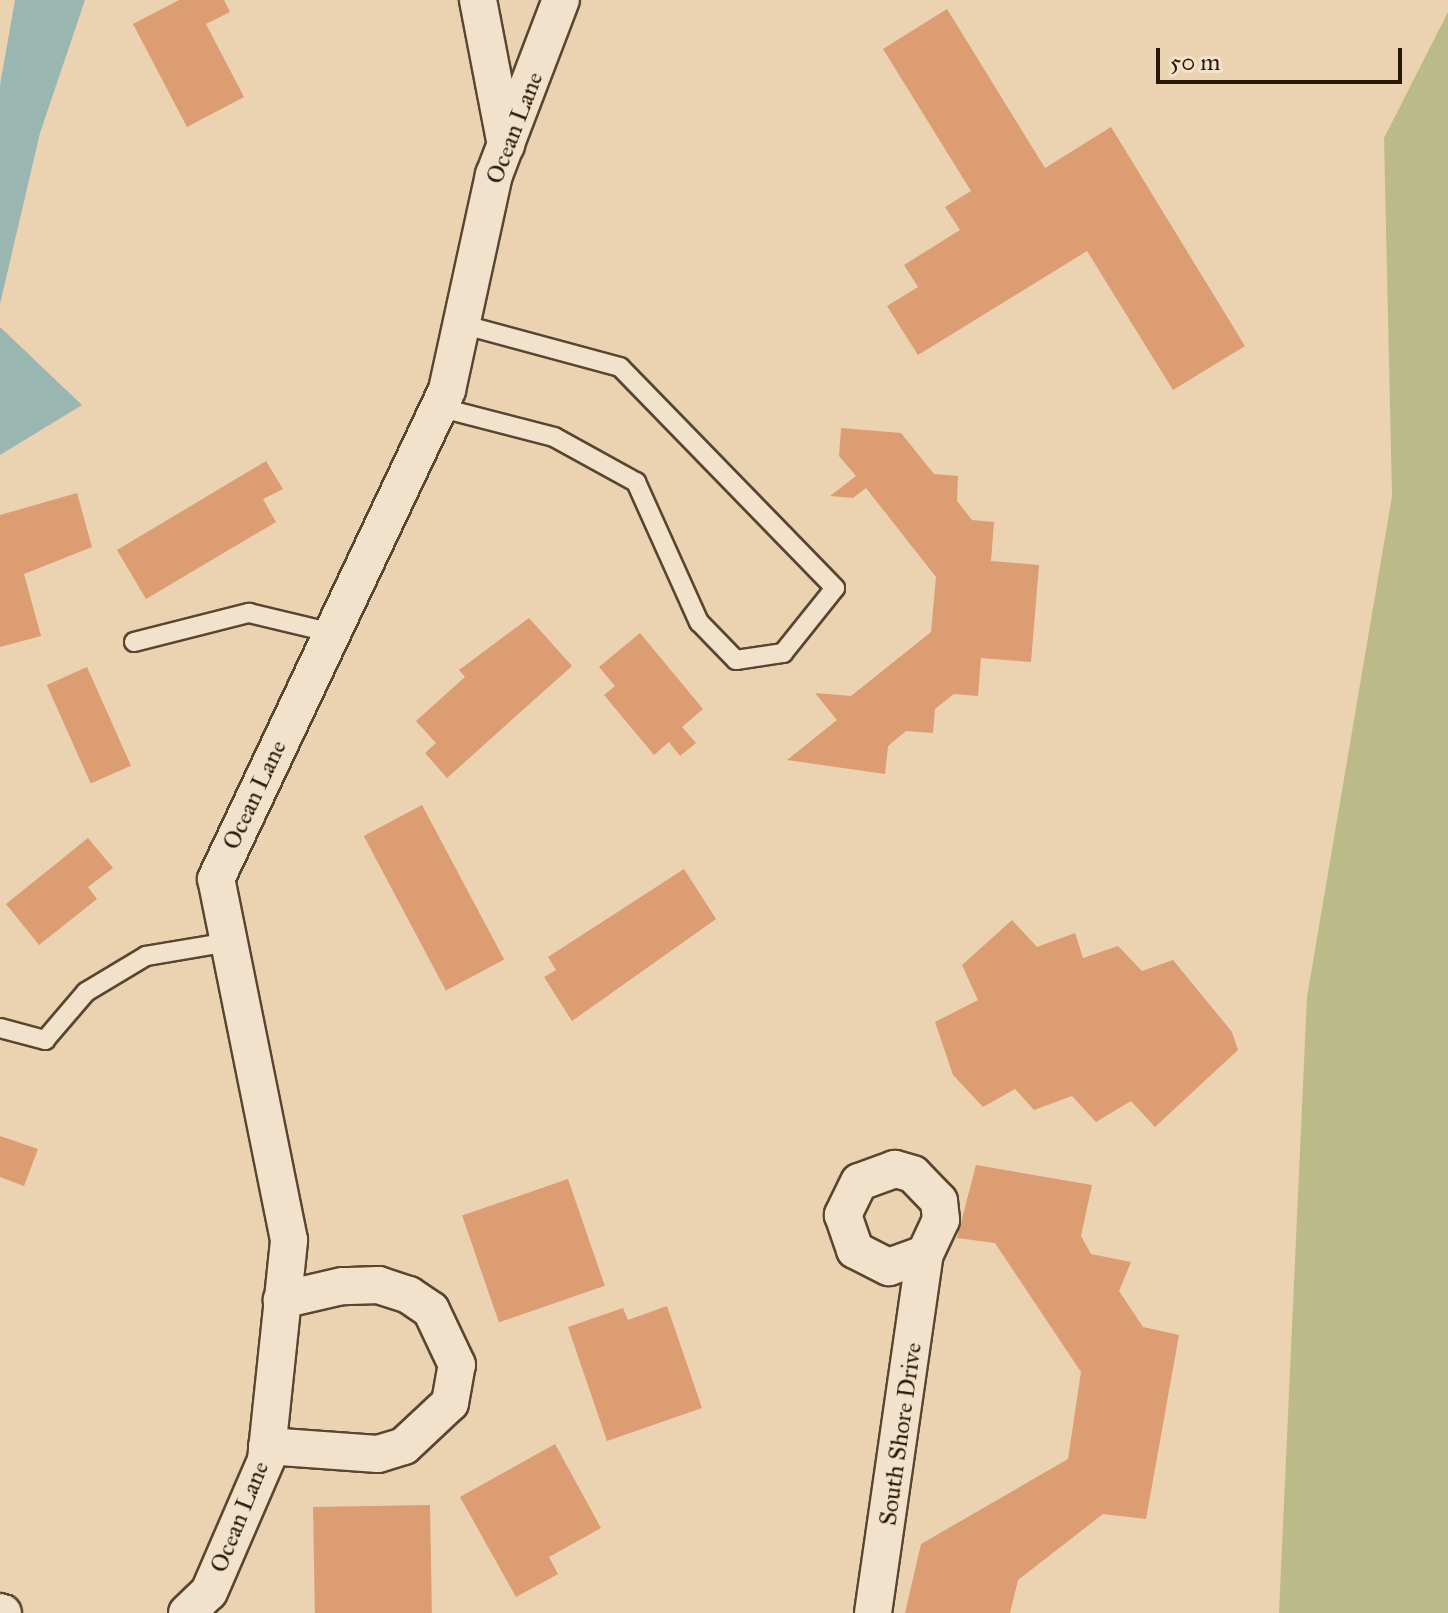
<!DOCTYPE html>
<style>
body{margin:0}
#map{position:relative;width:1448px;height:1613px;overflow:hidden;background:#ebd2b1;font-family:"IM FELL Great Primer",serif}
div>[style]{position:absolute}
.green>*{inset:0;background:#bbbb89}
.water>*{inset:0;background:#99b6b1}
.building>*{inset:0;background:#dc9d72;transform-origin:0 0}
.roads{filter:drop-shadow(2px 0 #594630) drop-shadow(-2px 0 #594630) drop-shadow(0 2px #594630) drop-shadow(0 -2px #594630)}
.lane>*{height:18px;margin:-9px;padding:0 9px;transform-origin:9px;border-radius:9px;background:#f2e2cc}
.street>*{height:36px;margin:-18px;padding:0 18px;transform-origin:18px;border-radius:18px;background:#f2e2cc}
span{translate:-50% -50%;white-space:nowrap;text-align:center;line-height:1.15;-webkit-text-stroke:8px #f2e2cc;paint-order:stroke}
.street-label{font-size:24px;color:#281805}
.scale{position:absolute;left:1156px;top:48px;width:246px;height:36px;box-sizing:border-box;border:4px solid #281805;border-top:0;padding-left:10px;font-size:24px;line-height:28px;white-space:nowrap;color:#281805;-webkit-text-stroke:6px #f2e2cc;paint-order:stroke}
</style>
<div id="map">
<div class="green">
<div style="clip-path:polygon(1448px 12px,1448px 1613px,1279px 1613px,1307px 997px,1392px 496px,1384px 138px)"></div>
</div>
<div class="water">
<div style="clip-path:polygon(15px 0,85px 0,40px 133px,0 304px,0 85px)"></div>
<div style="clip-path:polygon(0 327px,82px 405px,0 455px)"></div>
</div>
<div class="building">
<div style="clip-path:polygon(179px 0,224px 0,230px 12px,206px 24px,244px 97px,187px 127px,133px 24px)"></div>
<div style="clip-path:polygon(947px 9px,1045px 168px,1111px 127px,1245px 346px,1173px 390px,1087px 251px,918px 355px,887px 306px,918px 287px,904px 265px,960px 230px,945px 207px,971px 191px,883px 49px)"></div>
<div style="clip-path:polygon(841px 428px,901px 433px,934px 474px,958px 476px,957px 501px,972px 520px,994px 522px,991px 561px,1039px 565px,1031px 662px,981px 658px,978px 696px,954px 694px,935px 709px,933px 733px,906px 731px,888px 746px,885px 774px,787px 760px,837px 720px,815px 693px,851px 696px,931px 632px,936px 577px,866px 488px,853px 498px,830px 496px,856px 476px,839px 456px)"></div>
<div style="clip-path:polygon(266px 461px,283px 489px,263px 499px,276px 522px,146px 599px,117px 550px)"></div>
<div style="clip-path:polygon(77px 493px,92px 547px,24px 574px,41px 636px,0 647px,0 515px)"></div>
<div style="clip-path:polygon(529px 618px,572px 666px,447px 778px,425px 753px,436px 743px,416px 721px,465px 677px,459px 670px)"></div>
<div style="clip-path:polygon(640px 633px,703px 709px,682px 727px,696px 743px,680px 756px,669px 742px,654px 755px,604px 695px,615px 686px,599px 667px)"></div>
<div style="left:87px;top:667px;width:108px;height:44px;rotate:66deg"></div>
<div style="left:422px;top:805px;width:175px;height:66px;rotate:62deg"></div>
<div style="clip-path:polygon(88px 838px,113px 868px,88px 887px,97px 899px,39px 945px,6px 904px)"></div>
<div style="clip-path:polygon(684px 869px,716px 919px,572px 1021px,544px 977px,556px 970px,548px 957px)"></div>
<div style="clip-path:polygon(1012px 920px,1037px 947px,1075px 933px,1083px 958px,1118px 946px,1142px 971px,1173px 960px,1232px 1032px,1238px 1050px,1155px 1127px,1131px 1101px,1096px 1122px,1072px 1096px,1034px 1110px,1015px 1089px,983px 1107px,953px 1075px,935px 1022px,978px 1000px,962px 965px)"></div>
<div style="clip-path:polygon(0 1136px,38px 1149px,24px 1186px,0 1177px)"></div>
<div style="clip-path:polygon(976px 1165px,1092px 1185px,1081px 1236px,1091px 1254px,1131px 1262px,1119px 1291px,1143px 1327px,1179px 1335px,1146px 1519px,1103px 1514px,1018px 1580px,1010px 1613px,905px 1613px,921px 1544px,1068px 1459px,1081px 1372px,995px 1243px,957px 1238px)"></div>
<div style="left:568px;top:1179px;width:113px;height:112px;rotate:71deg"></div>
<div style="clip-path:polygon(667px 1306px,702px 1408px,607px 1441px,568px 1327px,623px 1308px,628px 1320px)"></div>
<div style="clip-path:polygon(555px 1444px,601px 1528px,549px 1557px,558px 1574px,516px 1597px,460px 1497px)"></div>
<div style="left:430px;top:1505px;width:108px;height:117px;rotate:89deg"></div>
</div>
<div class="roads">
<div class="lane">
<div style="left:438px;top:407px;width:120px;rotate:14.5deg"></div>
<div style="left:554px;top:437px;width:94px;rotate:28.8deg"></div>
<div style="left:636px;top:482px;width:154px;rotate:65.8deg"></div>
<div style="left:699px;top:622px;width:53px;rotate:45.8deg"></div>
<div style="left:736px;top:660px;width:48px;rotate:-8.5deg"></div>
<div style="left:783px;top:653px;width:83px;rotate:-51.3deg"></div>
<div style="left:835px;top:588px;width:308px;rotate:-134.2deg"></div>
<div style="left:620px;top:367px;width:165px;rotate:-164.9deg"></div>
<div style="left:134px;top:642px;width:119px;rotate:-14.2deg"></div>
<div style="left:249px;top:613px;width:85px;rotate:13.5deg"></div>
<div style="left:0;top:1028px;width:47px;rotate:14.9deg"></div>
<div style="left:45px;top:1040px;width:63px;rotate:-49.5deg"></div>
<div style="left:86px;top:992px;width:70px;rotate:-31deg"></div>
<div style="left:146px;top:956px;width:85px;rotate:-9.5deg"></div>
</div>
<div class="street">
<div style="left:478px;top:0;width:148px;rotate:79.1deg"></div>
<div style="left:267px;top:1446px;width:111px;rotate:4.1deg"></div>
<div style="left:378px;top:1454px;width:27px;rotate:-17deg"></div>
<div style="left:404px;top:1446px;width:63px;rotate:-43.1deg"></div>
<div style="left:450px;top:1403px;width:39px;rotate:-80deg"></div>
<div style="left:457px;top:1365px;width:61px;rotate:-115.3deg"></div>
<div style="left:431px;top:1310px;width:27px;rotate:-146deg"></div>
<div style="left:409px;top:1295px;width:32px;rotate:-162deg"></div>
<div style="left:379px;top:1285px;width:37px;rotate:178deg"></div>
<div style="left:342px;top:1286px;width:62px;rotate:166.9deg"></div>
<div style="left:0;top:1612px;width:3px;rotate:18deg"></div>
<div style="left:187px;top:1613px;width:30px;rotate:-44deg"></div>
<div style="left:209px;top:1592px;width:144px;rotate:-66.6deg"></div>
<div style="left:266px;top:1460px;width:221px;rotate:-84deg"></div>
<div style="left:289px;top:1240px;width:368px;rotate:-101.4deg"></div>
<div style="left:216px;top:879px;width:541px;rotate:-64.71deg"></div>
<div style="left:447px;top:390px;width:220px;rotate:-77.7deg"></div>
<div style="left:494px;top:175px;width:187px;rotate:-69.1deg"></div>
<div style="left:873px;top:1613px;width:363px;rotate:-81.8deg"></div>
<div style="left:925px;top:1254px;width:38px;rotate:-65deg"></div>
<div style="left:941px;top:1220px;width:19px;rotate:-96deg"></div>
<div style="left:939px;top:1201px;width:37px;rotate:-134deg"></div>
<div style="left:913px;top:1174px;width:19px;rotate:-164deg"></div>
<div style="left:895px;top:1169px;width:38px;rotate:160deg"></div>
<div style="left:859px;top:1182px;width:37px;rotate:116deg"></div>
<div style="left:843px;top:1215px;width:37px;rotate:71deg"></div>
<div style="left:855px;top:1250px;width:38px;rotate:27deg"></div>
<div style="left:889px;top:1267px;width:38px;rotate:-20deg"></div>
</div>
</div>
<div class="street-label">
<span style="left:515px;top:128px;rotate:-69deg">Ocean Lane</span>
<span style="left:255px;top:795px;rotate:-65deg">Ocean Lane</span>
<span style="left:901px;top:1434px;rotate:-82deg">South Shore Drive</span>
<span style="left:240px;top:1517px;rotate:-68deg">Ocean Lane</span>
</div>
<div class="scale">50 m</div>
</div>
